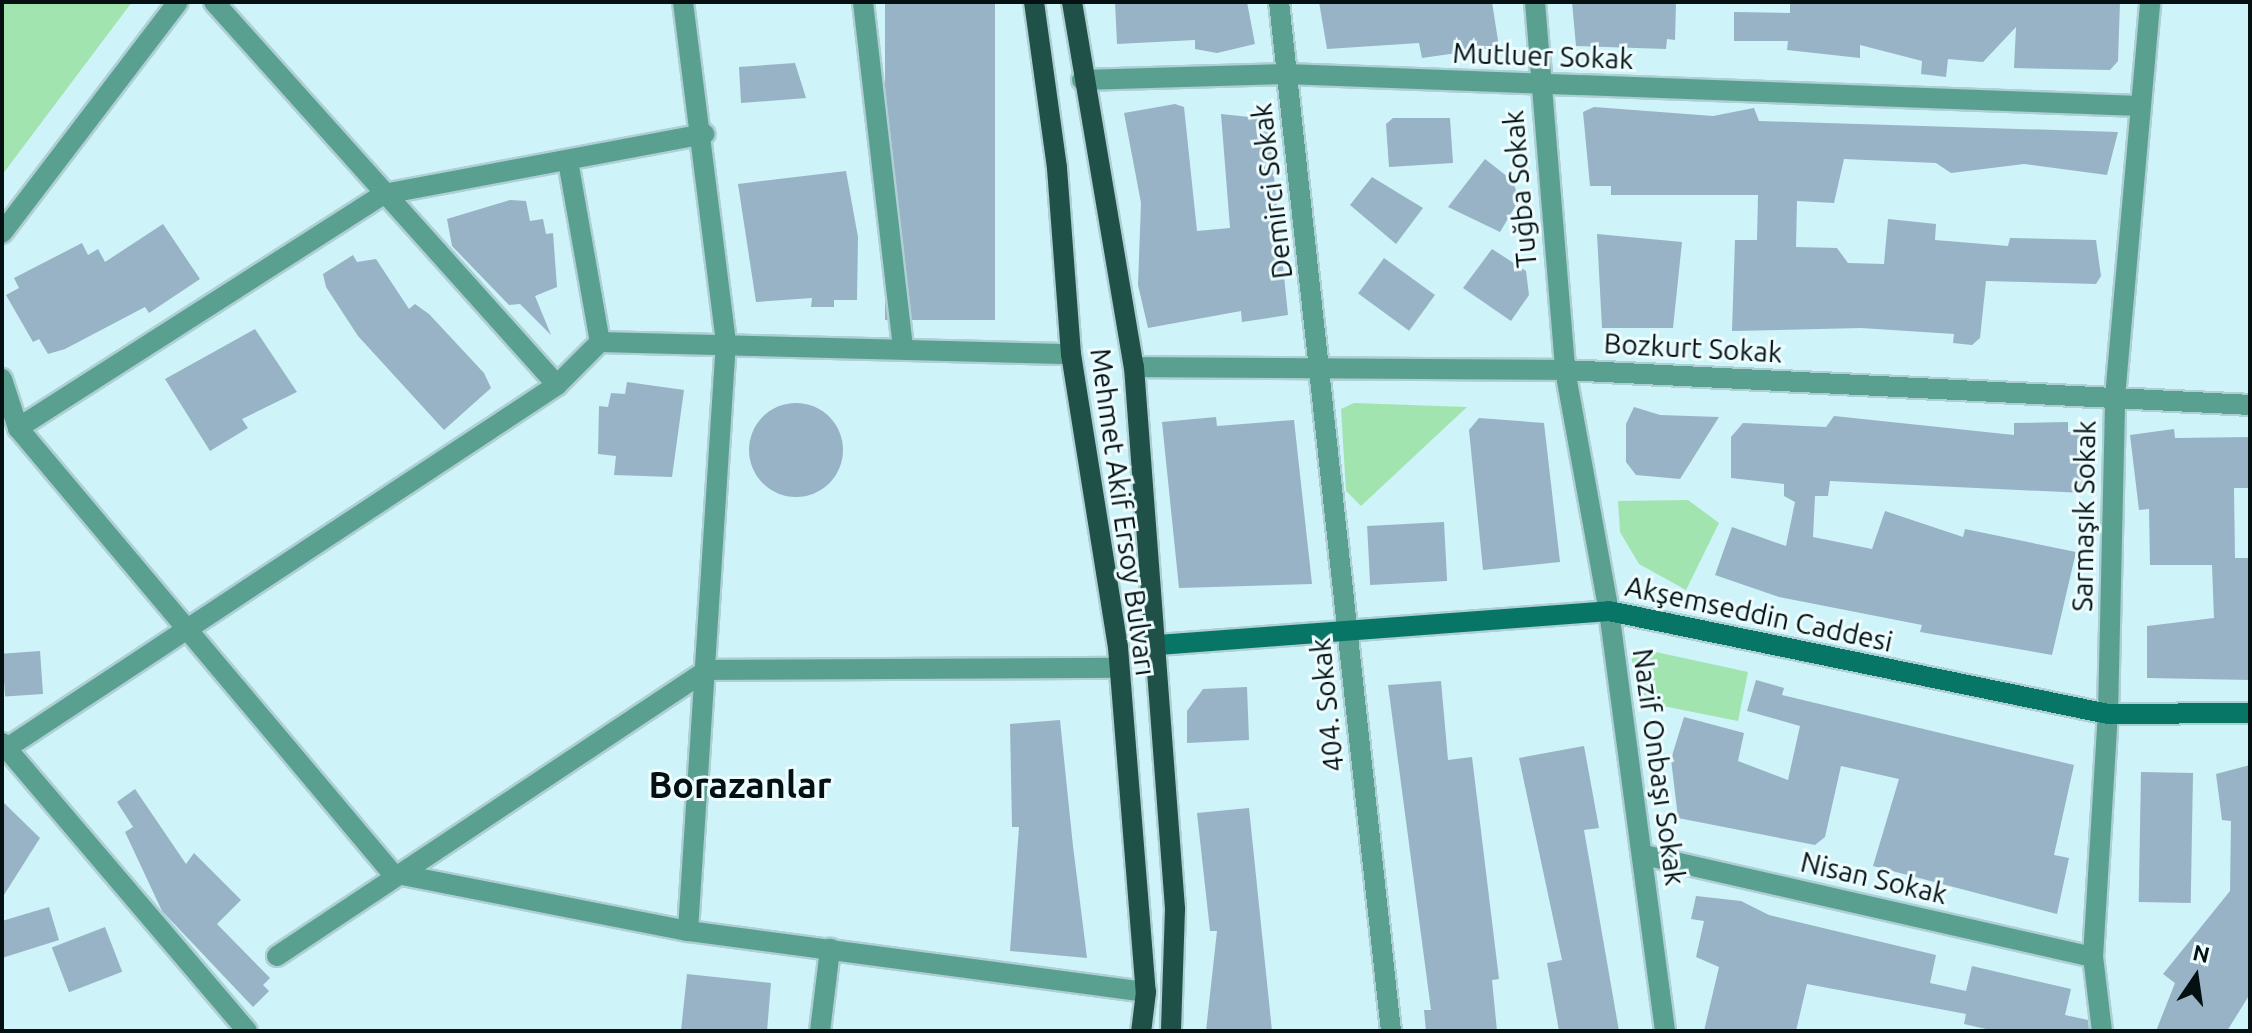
<!DOCTYPE html>
<meta charset="utf-8">
<style>
body{margin:0}
#map{position:relative;width:2252px;height:1033px;overflow:hidden;background:#cef3f9;font-family:Ubuntu,sans-serif}
div>[style]{position:absolute}
.green>*{inset:0;background:#a1e4b0}
.building>*{inset:0;background:#98b3c5;transform-origin:0 0}
.round{border-radius:50%}
.roads{filter:drop-shadow(2px 0 #aecfd4) drop-shadow(-2px 0 #aecfd4) drop-shadow(0 2px #aecfd4) drop-shadow(0 -2px #aecfd4)}
.minor>*{height:20px;margin:-10px;padding:0 10px;transform-origin:10px;border-radius:10px;background:#59a091}
.secondary>*{height:20px;margin:-10px;padding:0 10px;transform-origin:10px;border-radius:10px;background:#087667}
.primary>*{height:20px;margin:-10px;padding:0 10px;transform-origin:10px;border-radius:10px;background:#1f5148}
span{translate:-50% -50%;white-space:nowrap;text-align:center;line-height:1.15;-webkit-text-stroke:6px #edfcfe;paint-order:stroke}
.street-label{font-size:28px;color:#041012}
.district-label{font-size:36px;color:#041012;font-weight:700}
.frame{position:absolute;inset:0;border:4px solid #041012;pointer-events:none}
.north{position:absolute;left:2156px;top:937px;width:80px;height:80px;-webkit-text-stroke:6px #edfcfe;paint-order:stroke;rotate:13deg;font-size:22px;font-weight:700;line-height:32px;text-align:center;color:#041012}
.north::after{content:'';display:block;margin:auto;width:28px;height:36px;background:#041012;clip-path:polygon(50% 0,100% 100%,50% 72%,0 100%)}
</style>
<div id="map">
<div class="green">
<div style="clip-path:polygon(2px 2px,132px 2px,2px 175px)"></div>
<div style="clip-path:polygon(1354px 403px,1467px 407px,1361px 506px,1346px 491px,1341px 409px)"></div>
<div style="clip-path:polygon(1688px 500px,1719px 523px,1686px 590px,1639px 564px,1620px 532px,1618px 501px)"></div>
<div style="clip-path:polygon(1642px 649px,1748px 672px,1738px 721px,1643px 702px,1631px 657px)"></div>
</div>
<div class="building">
<div style="left:885px;top:2px;width:110px;height:318px"></div>
<div style="clip-path:polygon(1115px 2px,1247px 2px,1255px 44px,1217px 53px,1195px 49px,1195px 40px,1117px 44px)"></div>
<div style="clip-path:polygon(1319px 2px,1492px 2px,1499px 47px,1422px 58px,1419px 43px,1327px 49px)"></div>
<div style="clip-path:polygon(1572px 2px,1676px 2px,1675px 40px,1667px 39px,1666px 49px,1576px 46px)"></div>
<div style="clip-path:polygon(1790px 2px,2120px 2px,2118px 61px,2110px 70px,2014px 68px,2016px 27px,1983px 62px,1948px 59px,1946px 77px,1921px 74px,1922px 61px,1860px 45px,1860px 58px,1787px 50px,1788px 41px,1734px 41px,1734px 12px,1790px 13px)"></div>
<div style="clip-path:polygon(795px 63px,806px 98px,741px 103px,739px 67px)"></div>
<div style="clip-path:polygon(1175px 104px,1184px 107px,1197px 231px,1230px 228px,1221px 114px,1268px 119px,1288px 315px,1242px 322px,1241px 311px,1148px 328px,1138px 285px,1141px 203px,1124px 113px)"></div>
<div style="clip-path:polygon(1594px 107px,1713px 116px,1754px 108px,1759px 121px,2118px 132px,2107px 175px,2024px 164px,1951px 173px,1936px 163px,1844px 159px,1834px 203px,1797px 201px,1796px 247px,1837px 248px,1848px 263px,1884px 264px,1888px 219px,1936px 224px,1935px 240px,2008px 246px,2010px 238px,2096px 240px,2101px 276px,2096px 284px,1986px 281px,1980px 338px,1972px 345px,1953px 343px,1954px 334px,1861px 328px,1732px 331px,1735px 240px,1757px 240px,1758px 195px,1611px 195px,1611px 186px,1590px 186px,1583px 112px)"></div>
<div style="clip-path:polygon(1393px 118px,1450px 118px,1453px 163px,1389px 167px,1386px 124px)"></div>
<div style="clip-path:polygon(1485px 159px,1513px 181px,1519px 200px,1500px 232px,1448px 207px)"></div>
<div style="clip-path:polygon(846px 171px,858px 237px,857px 300px,834px 300px,834px 307px,811px 307px,812px 298px,756px 302px,738px 184px)"></div>
<div style="clip-path:polygon(1372px 177px,1423px 208px,1396px 244px,1350px 205px)"></div>
<div style="clip-path:polygon(510px 200px,526px 201px,530px 221px,543px 219px,546px 234px,553px 233px,557px 287px,535px 296px,551px 335px,520px 304px,509px 305px,452px 246px,447px 219px)"></div>
<div style="clip-path:polygon(163px 224px,200px 279px,149px 313px,145px 307px,65px 349px,48px 354px,39px 339px,33px 342px,6px 295px,19px 288px,14px 278px,82px 243px,88px 255px,98px 249px,105px 262px)"></div>
<div style="clip-path:polygon(1597px 234px,1682px 242px,1673px 328px,1602px 328px)"></div>
<div style="clip-path:polygon(1492px 249px,1526px 271px,1529px 295px,1511px 321px,1463px 288px)"></div>
<div style="clip-path:polygon(353px 255px,357px 262px,376px 259px,409px 309px,415px 304px,429px 314px,484px 373px,491px 388px,444px 430px,358px 336px,326px 287px,323px 274px)"></div>
<div style="left:1384px;top:258px;width:63px;height:44px;rotate:36deg"></div>
<div style="clip-path:polygon(255px 329px,297px 392px,242px 419px,248px 428px,210px 451px,165px 379px)"></div>
<div style="clip-path:polygon(627px 382px,684px 390px,672px 477px,614px 475px,616px 456px,598px 454px,599px 406px,608px 407px,611px 393px,625px 394px)"></div>
<div class="round" style="left:749px;top:403px;width:94px;height:94px"></div>
<div style="clip-path:polygon(1634px 407px,1660px 415px,1719px 417px,1680px 479px,1636px 475px,1626px 462px,1626px 424px)"></div>
<div style="clip-path:polygon(1834px 416px,2014px 435px,2014px 423px,2068px 422px,2068px 432px,2082px 432px,2084px 493px,1830px 481px,1828px 496px,1815px 496px,1813px 537px,1872px 549px,1885px 511px,1963px 537px,1965px 529px,2076px 552px,2052px 655px,1920px 632px,1922px 625px,1779px 597px,1715px 575px,1732px 527px,1786px 546px,1795px 502px,1784px 496px,1784px 484px,1731px 478px,1731px 437px,1743px 423px,1826px 427px)"></div>
<div style="clip-path:polygon(1216px 417px,1217px 426px,1294px 420px,1312px 584px,1179px 588px,1162px 422px)"></div>
<div style="clip-path:polygon(1479px 418px,1544px 423px,1560px 562px,1483px 570px,1469px 430px)"></div>
<div style="clip-path:polygon(2174px 429px,2175px 438px,2250px 437px,2250px 488px,2234px 488px,2235px 558px,2250px 558px,2250px 680px,2147px 678px,2147px 626px,2214px 618px,2212px 565px,2150px 565px,2149px 509px,2139px 510px,2130px 435px)"></div>
<div style="left:1444px;top:522px;width:59px;height:77px;rotate:87deg"></div>
<div style="left:40px;top:651px;width:43px;height:38px;rotate:86deg"></div>
<div style="clip-path:polygon(1756px 680px,1784px 688px,1782px 695px,2074px 765px,2054px 855px,2069px 858px,2057px 914px,1873px 866px,1899px 779px,1841px 766px,1825px 837px,1815px 845px,1678px 818px,1671px 759px,1684px 717px,1744px 733px,1738px 761px,1788px 780px,1800px 726px,1747px 711px)"></div>
<div style="clip-path:polygon(1441px 681px,1448px 760px,1472px 757px,1499px 979px,1492px 980px,1497px 1031px,1426px 1031px,1424px 1010px,1431px 1010px,1388px 685px)"></div>
<div style="clip-path:polygon(1247px 687px,1249px 740px,1187px 743px,1187px 711px,1203px 689px)"></div>
<div style="clip-path:polygon(1060px 720px,1073px 846px,1087px 958px,1010px 951px,1019px 827px,1012px 827px,1010px 724px)"></div>
<div style="clip-path:polygon(1584px 746px,1599px 828px,1584px 830px,1619px 1031px,1559px 1031px,1547px 963px,1562px 960px,1519px 758px)"></div>
<div style="clip-path:polygon(2250px 765px,2250px 994px,2227px 1031px,2156px 1031px,2175px 983px,2163px 974px,2230px 891px,2231px 821px,2222px 820px,2216px 774px)"></div>
<div style="left:2141px;top:772px;width:52px;height:130px;rotate:1deg"></div>
<div style="clip-path:polygon(135px 789px,186px 864px,194px 853px,241px 900px,217px 924px,270px 978px,263px 985px,269px 991px,253px 1007px,162px 911px,125px 832px,133px 827px,117px 802px)"></div>
<div style="clip-path:polygon(2px 801px,40px 838px,2px 898px)"></div>
<div style="clip-path:polygon(1249px 808px,1272px 1031px,1206px 1031px,1217px 931px,1210px 931px,1197px 813px)"></div>
<div style="clip-path:polygon(1696px 896px,1741px 901px,1769px 915px,1936px 955px,1930px 983px,1966px 991px,1972px 966px,2071px 989px,2065px 1015px,2088px 1020px,2089px 1031px,1995px 1031px,1964px 1024px,1966px 1014px,1807px 984px,1796px 1031px,1704px 1031px,1719px 967px,1696px 957px,1704px 921px,1691px 919px)"></div>
<div style="clip-path:polygon(49px 907px,59px 940px,2px 958px,2px 921px)"></div>
<div style="left:105px;top:927px;width:48px;height:57px;rotate:69deg"></div>
<div style="clip-path:polygon(687px 974px,771px 983px,767px 1031px,681px 1031px)"></div>
</div>
<div class="roads">
<div class="minor">
<div style="left:214px;top:2px;width:514px;rotate:48.15deg"></div>
<div style="left:683px;top:2px;width:342px;rotate:82.8deg"></div>
<div style="left:726px;top:341px;width:591px;rotate:93.69deg"></div>
<div style="left:688px;top:931px;width:462px;rotate:7.6deg"></div>
<div style="left:863px;top:2px;width:349px;rotate:83.4deg"></div>
<div style="left:1279px;top:2px;width:1035px;rotate:83.79deg"></div>
<div style="left:1535px;top:2px;width:369px;rotate:85.3deg"></div>
<div style="left:1565px;top:370px;width:245px;rotate:79.7deg"></div>
<div style="left:1609px;top:611px;width:424px;rotate:82.4deg"></div>
<div style="left:1082px;top:80px;width:204px;rotate:-1.7deg"></div>
<div style="left:1286px;top:74px;width:855px;rotate:2.15deg"></div>
<div style="left:568px;top:161px;width:184px;rotate:80deg"></div>
<div style="left:2px;top:233px;width:290px;rotate:-52.7deg"></div>
<div style="left:1134px;top:367px;width:431px;rotate:0.4deg"></div>
<div style="left:1565px;top:370px;width:686px;rotate:2.92deg"></div>
<div style="left:2px;top:379px;width:52px;rotate:71.9deg"></div>
<div style="left:18px;top:428px;width:434px;rotate:-32.6deg"></div>
<div style="left:384px;top:194px;width:326px;rotate:-10.6deg"></div>
<div style="left:18px;top:428px;width:581px;rotate:49.95deg"></div>
<div style="left:392px;top:873px;width:302px;rotate:11.1deg"></div>
<div style="left:2px;top:743px;width:378px;rotate:49.6deg"></div>
<div style="left:7px;top:748px;width:659px;rotate:-33.42deg"></div>
<div style="left:557px;top:385px;width:61px;rotate:-45deg"></div>
<div style="left:600px;top:342px;width:471px;rotate:1.5deg"></div>
<div style="left:1644px;top:855px;width:460px;rotate:12.8deg"></div>
<div style="left:277px;top:956px;width:516px;rotate:-33.63deg"></div>
<div style="left:707px;top:670px;width:412px;rotate:-0.3deg"></div>
<div style="left:820px;top:1031px;width:83px;rotate:-83deg"></div>
<div style="left:2102px;top:1031px;width:75px;rotate:-96.9deg"></div>
<div style="left:2093px;top:957px;width:243px;rotate:-86.5deg"></div>
<div style="left:2108px;top:714px;width:317px;rotate:-88.7deg"></div>
<div style="left:2115px;top:397px;width:397px;rotate:-84.9deg"></div>
</div>
<div class="secondary">
<div style="left:1158px;top:645px;width:452px;rotate:-4.3deg"></div>
<div style="left:1609px;top:611px;width:510px;rotate:11.66deg"></div>
<div style="left:2108px;top:714px;width:142px;rotate:-0.4deg"></div>
</div>
<div class="primary">
<div style="left:1034px;top:2px;width:168px;rotate:82.1deg"></div>
<div style="left:1057px;top:168px;width:187px;rotate:85.7deg"></div>
<div style="left:1071px;top:354px;width:297px;rotate:80.9deg"></div>
<div style="left:1118px;top:647px;width:346px;rotate:85.4deg"></div>
<div style="left:1146px;top:992px;width:39px;rotate:97deg"></div>
<div style="left:1072px;top:2px;width:370px;rotate:80.4deg"></div>
<div style="left:1134px;top:367px;width:544px;rotate:85.67deg"></div>
<div style="left:1175px;top:909px;width:122px;rotate:91.9deg"></div>
</div>
</div>
<div class="street-label">
<span style="left:1543px;top:56px;rotate:2deg">Mutluer Sokak</span>
<span style="left:1520px;top:189px;rotate:-95deg">Tuğba Sokak</span>
<span style="left:1272px;top:191px;rotate:-97deg">Demirci Sokak</span>
<span style="left:1693px;top:348px;rotate:3deg">Bozkurt Sokak</span>
<span style="left:1123px;top:512px;rotate:82deg">Mehmet Akif Ersoy Bulvarı</span>
<span style="left:2084px;top:516px;rotate:-89deg">Sarmaşık Sokak</span>
<span style="left:1759px;top:614px;rotate:12deg">Akşemseddin Caddesi</span>
<span style="left:1327px;top:705px;rotate:-96deg">404. Sokak</span>
<span style="left:1659px;top:767px;rotate:82deg">Nazif Onbaşı Sokak</span>
<span style="left:1874px;top:878px;rotate:13deg">Nisan Sokak</span>
</div>
<div class="district-label">
<span style="left:740px;top:785px">Borazanlar</span>
</div>
<div class="frame"></div>
<div class="north">N</div>
</div>
